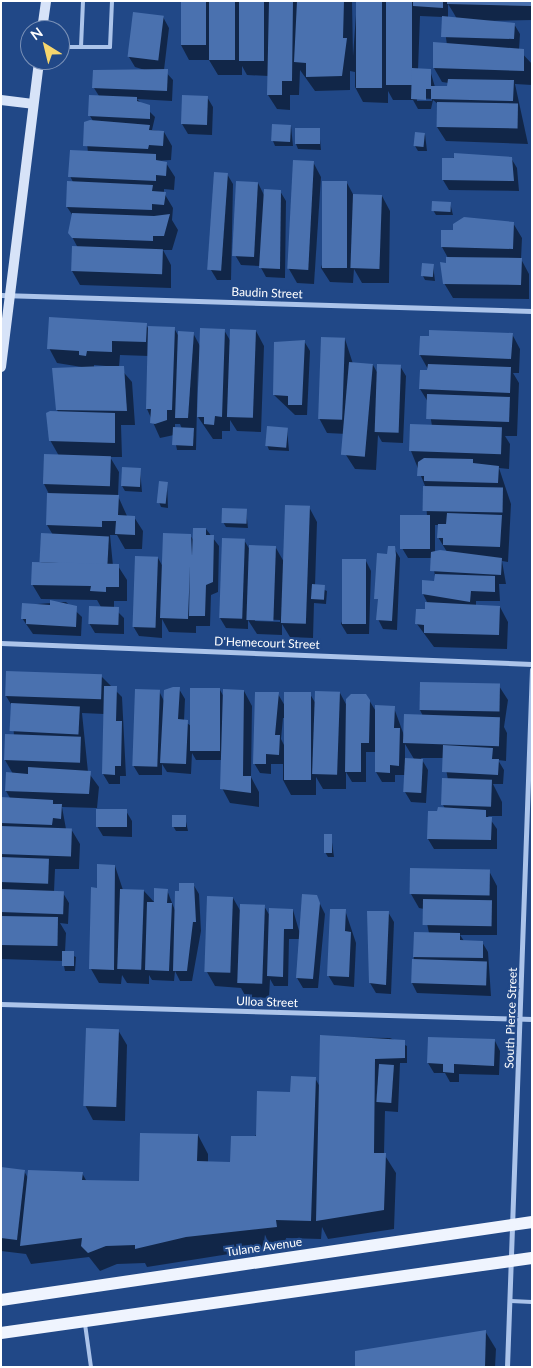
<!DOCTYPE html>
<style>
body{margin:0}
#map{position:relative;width:533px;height:1368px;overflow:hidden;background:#214887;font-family:Lato,sans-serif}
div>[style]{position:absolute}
.shadow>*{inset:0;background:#0007}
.building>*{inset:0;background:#4a71af;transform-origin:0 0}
.service>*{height:4px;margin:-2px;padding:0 2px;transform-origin:2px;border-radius:2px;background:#acc4ea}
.minor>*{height:5px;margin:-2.5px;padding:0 2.5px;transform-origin:2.5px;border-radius:2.5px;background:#acc4ea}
.secondary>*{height:10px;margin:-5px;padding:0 5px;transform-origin:5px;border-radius:5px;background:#d7e3f8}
.primary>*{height:12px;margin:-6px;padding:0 6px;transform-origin:6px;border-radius:6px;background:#eff4fe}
span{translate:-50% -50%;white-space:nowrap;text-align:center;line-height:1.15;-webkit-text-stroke:4.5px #214887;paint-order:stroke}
.street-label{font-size:12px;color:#fff}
.frame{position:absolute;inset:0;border:2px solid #fff;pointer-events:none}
.north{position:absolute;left:20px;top:20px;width:50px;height:50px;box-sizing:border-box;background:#214887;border:1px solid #7a91b7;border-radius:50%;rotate:324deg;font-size:14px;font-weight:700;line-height:20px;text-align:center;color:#fff}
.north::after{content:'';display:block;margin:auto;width:18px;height:22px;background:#f6d66d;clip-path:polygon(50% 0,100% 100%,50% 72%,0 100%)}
</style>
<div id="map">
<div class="shadow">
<div style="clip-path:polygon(evenodd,182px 1px,352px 1px,353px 56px,357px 1px,532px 1px,532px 20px,477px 21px,514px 24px,520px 34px,519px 50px,532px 64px,532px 85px,515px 84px,528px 144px,446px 141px,437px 127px,438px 104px,433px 100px,431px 109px,418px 109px,413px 100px,393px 100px,388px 91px,388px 103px,363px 102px,355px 87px,355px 72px,350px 71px,350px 90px,315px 91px,300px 70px,299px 95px,290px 95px,290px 110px,277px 109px,268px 95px,269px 76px,247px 75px,242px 66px,242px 75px,218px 75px,209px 60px,189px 60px,181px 45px,182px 1px,448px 4px,453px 12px,457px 19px,448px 18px,448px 4px,182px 1px,420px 16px,443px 17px,447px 45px,434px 68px,442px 82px,449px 83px,448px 91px,435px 87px,430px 70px,418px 70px,420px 16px,182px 1px,417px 98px,432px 99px,432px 101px,417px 101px,417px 98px)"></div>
<div style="clip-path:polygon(163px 17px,169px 28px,164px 70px,173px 80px,172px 101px,137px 99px,155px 117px,152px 130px,164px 132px,172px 146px,171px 160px,156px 161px,166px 163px,175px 177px,174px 190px,164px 189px,164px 193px,173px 208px,172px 220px,178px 230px,172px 250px,163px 250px,171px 265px,171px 288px,80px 285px,72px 271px,78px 248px,70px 233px,73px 216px,67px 207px,73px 182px,70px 176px,88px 153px,85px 123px,93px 121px,90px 116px,99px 96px,94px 88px,148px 71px,135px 67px,129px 57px)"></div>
<div style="clip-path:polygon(207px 97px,213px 107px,212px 135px,188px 134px,182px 124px)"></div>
<div style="clip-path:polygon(291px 126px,293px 146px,275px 146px,273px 141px)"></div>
<div style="clip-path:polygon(319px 129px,321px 150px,298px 149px,296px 144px)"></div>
<div style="clip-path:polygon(425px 134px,427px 151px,418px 151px,415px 146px)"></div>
<div style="clip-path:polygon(455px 155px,511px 158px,517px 168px,519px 191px,449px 190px,443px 180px)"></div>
<div style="clip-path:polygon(313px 162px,321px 177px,314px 284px,297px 283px,289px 269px)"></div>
<div style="clip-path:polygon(227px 174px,233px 184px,231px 280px,217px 280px,211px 270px)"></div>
<div style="clip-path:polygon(258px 183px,264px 195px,280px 191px,286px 201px,285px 278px,266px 277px,260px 266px,241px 265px,235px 255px)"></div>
<div style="clip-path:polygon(347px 183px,354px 196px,382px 196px,390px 211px,389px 283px,362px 283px,354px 269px,353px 283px,330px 282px,321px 268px)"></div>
<div style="clip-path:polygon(450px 203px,453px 215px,436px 215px,433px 210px)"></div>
<div style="clip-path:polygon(464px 219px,513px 223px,522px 238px,521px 259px,529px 274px,529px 299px,453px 298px,444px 283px,448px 258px,442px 247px)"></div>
<div style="clip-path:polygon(433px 265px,435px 281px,425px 280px,423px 276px)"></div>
<div style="clip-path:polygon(evenodd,146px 325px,150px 331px,174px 328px,179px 337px,193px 333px,200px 346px,224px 330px,231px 342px,256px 331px,264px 346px,261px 432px,237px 431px,230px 420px,230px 431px,222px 431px,222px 439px,213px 439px,198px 417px,198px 362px,196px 450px,177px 450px,174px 435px,160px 438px,147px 409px,149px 356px,120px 355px,119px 367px,132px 382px,135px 425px,121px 425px,122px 457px,110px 457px,119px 472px,118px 496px,127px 516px,134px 517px,143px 531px,142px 549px,125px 549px,117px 535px,110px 535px,113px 566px,118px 566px,127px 580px,127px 601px,114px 601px,114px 608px,124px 618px,124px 634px,95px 633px,89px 623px,101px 607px,97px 600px,41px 599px,32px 584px,53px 535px,47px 525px,49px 494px,44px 484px,45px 456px,59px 456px,50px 440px,60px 415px,57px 410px,88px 368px,57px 363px,49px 348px,146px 325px,94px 365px,106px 366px,106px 368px,94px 368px,94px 365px,146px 325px,175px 424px,180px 424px,182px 429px,175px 428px,175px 424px)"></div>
<div style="clip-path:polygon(evenodd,512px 334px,520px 349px,519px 373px,513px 373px,519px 383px,517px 436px,505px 436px,510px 444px,509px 469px,499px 468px,511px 504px,508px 562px,502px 561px,506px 584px,499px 584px,500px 601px,476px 601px,476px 606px,500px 607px,508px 622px,507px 649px,434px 647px,417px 624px,417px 610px,426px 611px,428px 604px,423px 594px,436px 582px,432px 558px,408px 558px,402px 548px,427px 516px,425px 486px,411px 451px,432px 426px,428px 402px,420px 389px,429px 371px,420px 355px,421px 337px,512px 334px,435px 525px,439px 525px,438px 537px,447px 552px,435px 554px,435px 525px)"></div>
<div style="clip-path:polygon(345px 339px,353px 364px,373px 365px,378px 374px,400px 366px,406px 376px,403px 443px,382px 442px,378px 435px,376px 470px,355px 469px,346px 455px,347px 434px,327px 433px,319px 418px)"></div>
<div style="clip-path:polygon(304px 341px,310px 351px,307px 415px,295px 415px,274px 395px)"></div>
<div style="clip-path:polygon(287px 429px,289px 451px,269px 450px,267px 445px)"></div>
<div style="clip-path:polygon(140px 469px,142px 492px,125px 491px,122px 486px)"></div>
<div style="clip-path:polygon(167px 483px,168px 508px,161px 507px,159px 502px)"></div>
<div style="clip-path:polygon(evenodd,309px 507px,317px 522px,315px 586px,327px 591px,326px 604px,314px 603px,313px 638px,290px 637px,282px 624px,282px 635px,257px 634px,248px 620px,248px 629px,226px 628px,220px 618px,223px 539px,244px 540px,250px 550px,276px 548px,284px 562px,309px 507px,255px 619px,280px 620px,280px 622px,255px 621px,255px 619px)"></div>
<div style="clip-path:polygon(246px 510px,248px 528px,226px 527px,223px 522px)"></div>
<div style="clip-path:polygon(206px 529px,219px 546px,218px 592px,211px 595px,210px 626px,196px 626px,196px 633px,169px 632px,162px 619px,162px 638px,139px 636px,133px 626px,158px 558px,163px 567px,190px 535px,194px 541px)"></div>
<div style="clip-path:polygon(394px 548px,400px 558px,397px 630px,383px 629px,378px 619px,378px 554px,388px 555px)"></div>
<div style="clip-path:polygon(366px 561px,371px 571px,369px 634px,347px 634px,341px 624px)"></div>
<div style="clip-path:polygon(66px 602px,82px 617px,81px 636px,33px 634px,22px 618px,23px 605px)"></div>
<div style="clip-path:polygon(101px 676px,122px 697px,126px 776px,120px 776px,120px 784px,109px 784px,103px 774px,104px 714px,82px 713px,88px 772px,99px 787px,97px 808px,62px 807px,66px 829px,71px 829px,80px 844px,79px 869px,55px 869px,54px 892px,63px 893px,69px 903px,68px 924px,60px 923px,66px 933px,65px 952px,76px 957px,75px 971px,65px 971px,63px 961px,1px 959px,1px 798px,10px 798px,6px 791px,13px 774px,5px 760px,14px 736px,12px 706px,6px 696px)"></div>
<div style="clip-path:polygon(evenodd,499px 686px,508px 700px,504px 727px,507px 733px,506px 761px,498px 760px,504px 770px,503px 784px,493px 784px,502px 802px,502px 816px,488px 816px,497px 829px,497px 849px,434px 849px,428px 839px,447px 812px,443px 805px,448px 780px,444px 758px,421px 758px,428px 770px,426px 803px,411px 802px,405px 792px,406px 775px,395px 775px,395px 782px,382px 782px,376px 772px,376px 752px,366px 752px,366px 782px,352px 782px,346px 772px,346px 789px,323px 789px,316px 777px,316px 795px,291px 795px,283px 780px,283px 764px,271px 764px,271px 774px,260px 773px,254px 763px,278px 694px,285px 706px,310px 694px,316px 704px,340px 693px,347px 706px,369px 700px,377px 713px,394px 708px,405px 738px,423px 716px,420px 710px,499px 686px,283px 718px,285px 718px,284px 745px,281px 739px,283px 718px,499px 686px,405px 744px,414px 759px,405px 759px,405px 744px)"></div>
<div style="clip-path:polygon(179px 689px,185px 699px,184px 721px,191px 726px,220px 690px,224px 697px,244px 691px,252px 706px,251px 777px,259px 792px,259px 807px,230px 803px,222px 788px,222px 760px,196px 760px,192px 753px,191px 774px,167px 772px,162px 764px,162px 775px,139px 775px,133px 765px,159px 691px,164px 701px)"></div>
<div style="clip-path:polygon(126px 811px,132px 821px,132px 837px,103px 836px,97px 826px)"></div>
<div style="clip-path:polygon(185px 817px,188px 831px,176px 831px,173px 826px)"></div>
<div style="clip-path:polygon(331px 835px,334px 857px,328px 857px,325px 852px)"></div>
<div style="clip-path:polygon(115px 866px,123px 890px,144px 891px,155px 903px,167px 890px,176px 913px,193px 884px,199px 894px,201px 931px,192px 981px,180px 981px,175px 971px,174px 981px,152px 980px,149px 975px,149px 984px,127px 983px,122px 975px,121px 984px,99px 983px,91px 969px,98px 889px)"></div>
<div style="clip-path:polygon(489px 871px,497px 886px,497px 935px,460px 935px,464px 941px,482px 942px,488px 952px,491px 996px,417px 993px,412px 983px,414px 956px,429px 933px,424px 909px,419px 908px,411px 894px)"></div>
<div style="clip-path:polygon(316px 896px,325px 914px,318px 988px,303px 988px,297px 978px,300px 939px,289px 939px,288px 986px,274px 986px,270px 979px,269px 998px,246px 997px,241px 988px,215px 986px,207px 972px,233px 898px,241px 912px,264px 906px,270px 916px,293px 910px,300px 934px)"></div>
<div style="clip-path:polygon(345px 910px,356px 943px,354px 987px,334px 985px,328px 975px)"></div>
<div style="clip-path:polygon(388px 912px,394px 922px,391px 994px,376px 993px,370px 983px)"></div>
<div style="clip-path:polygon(118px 1030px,127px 1045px,125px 1121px,93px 1120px,85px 1105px)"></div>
<div style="clip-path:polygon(321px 1037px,390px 1038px,407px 1046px,407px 1063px,400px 1063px,398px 1112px,385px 1111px,384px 1154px,396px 1173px,394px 1229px,328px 1239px,322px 1227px,321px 1239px,286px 1238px,287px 1245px,147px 1267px,145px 1263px,117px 1264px,100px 1271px,89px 1257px,31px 1264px,26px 1254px,1px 1251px,1px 1174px,24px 1171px,28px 1178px,82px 1173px,87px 1182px,140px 1183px,198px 1135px,208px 1154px,208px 1163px,231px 1164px,292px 1093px,315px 1078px,320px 1087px)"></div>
<div style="clip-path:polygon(495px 1041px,500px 1051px,499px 1075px,459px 1074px,459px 1082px,450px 1082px,445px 1073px,434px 1073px,428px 1063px)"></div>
<div style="clip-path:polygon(485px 1331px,496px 1349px,495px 1367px,356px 1367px)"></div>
</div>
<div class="building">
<div style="left:181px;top:1px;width:25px;height:44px"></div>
<div style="left:209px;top:1px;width:26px;height:59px"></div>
<div style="left:239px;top:1px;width:25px;height:60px"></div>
<div style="clip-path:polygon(269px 1px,293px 1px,292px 81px,282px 81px,282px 95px,267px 95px)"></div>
<div style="clip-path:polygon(297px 1px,344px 1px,343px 38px,347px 38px,342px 76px,306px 77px,306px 63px,294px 62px)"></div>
<div style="left:356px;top:1px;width:26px;height:87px"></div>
<div style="left:386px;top:1px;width:26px;height:84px"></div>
<div style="clip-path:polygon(413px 1px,443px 1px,443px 8px,413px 6px)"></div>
<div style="clip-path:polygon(447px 1px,532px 1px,531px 6px,447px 4px)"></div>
<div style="left:133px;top:12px;width:31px;height:45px;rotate:7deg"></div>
<div style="clip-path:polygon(442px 16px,515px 23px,514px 39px,441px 37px)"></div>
<div style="clip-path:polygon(433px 42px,524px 49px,524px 71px,433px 68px)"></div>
<div style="clip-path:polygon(412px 68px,431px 69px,431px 86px,447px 86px,448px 79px,514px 80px,513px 101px,431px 99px,431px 89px,426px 89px,426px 100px,411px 99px)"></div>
<div style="clip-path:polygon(168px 69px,167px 91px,92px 88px,93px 70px)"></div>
<div style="clip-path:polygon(89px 95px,137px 97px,137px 101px,150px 105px,150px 119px,88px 116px)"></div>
<div style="left:182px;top:95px;width:26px;height:29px;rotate:2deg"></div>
<div style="left:437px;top:102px;width:81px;height:25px;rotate:1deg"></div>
<div style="clip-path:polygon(90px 120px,150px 125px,149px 130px,164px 131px,163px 146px,149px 145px,148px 149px,83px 146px,84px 122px)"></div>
<div style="left:272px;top:124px;width:19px;height:17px;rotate:3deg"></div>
<div style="left:295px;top:128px;width:25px;height:16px"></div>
<div style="left:415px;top:132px;width:10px;height:14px;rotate:6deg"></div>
<div style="clip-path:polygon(70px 150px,156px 154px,156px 160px,167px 162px,166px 176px,156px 175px,156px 181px,68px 177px)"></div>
<div style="clip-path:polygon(454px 153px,512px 157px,514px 181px,442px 180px,442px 158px,454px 158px)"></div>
<div style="left:293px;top:160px;width:21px;height:109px;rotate:3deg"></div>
<div style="left:214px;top:172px;width:14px;height:98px;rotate:4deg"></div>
<div style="clip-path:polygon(67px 181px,153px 185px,152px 191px,166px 192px,164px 205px,152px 204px,152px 210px,66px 207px)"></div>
<div style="left:236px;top:181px;width:22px;height:75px;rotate:3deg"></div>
<div style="left:322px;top:181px;width:25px;height:87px"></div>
<div style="clip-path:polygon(264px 189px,281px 190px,280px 269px,259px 268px)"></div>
<div style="left:353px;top:194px;width:29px;height:74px;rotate:2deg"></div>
<div style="left:432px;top:201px;width:19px;height:10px;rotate:3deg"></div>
<div style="clip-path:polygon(72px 213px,154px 216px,170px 214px,164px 236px,153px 236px,153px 241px,72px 238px,68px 233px)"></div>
<div style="clip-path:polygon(464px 217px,514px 222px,513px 249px,441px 247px,441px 230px,453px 230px,453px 224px)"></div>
<div style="left:72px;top:246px;width:91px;height:25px;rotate:2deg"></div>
<div style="clip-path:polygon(446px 257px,522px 258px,521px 285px,443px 284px,440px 262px,446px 263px)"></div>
<div style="left:422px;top:263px;width:12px;height:13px;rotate:5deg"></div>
<div style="clip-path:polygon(49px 317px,147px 323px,146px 342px,112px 341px,112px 352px,87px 351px,86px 356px,79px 355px,79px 351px,47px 349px)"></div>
<div style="clip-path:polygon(148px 326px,175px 327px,172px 410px,167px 410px,167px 420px,155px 424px,150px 423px,151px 409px,146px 409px)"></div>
<div style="clip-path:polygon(200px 328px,225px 329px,222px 417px,215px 416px,214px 425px,204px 424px,204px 417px,197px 417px)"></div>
<div style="left:230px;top:329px;width:26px;height:88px;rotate:2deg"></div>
<div style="clip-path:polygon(429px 330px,513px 333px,511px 359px,419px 355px,420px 336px,429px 336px)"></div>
<div style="clip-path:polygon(178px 331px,194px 332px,188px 418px,175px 418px)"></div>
<div style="left:321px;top:337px;width:24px;height:82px;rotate:2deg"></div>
<div style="clip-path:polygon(305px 340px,302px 405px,288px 405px,288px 396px,273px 395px,274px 342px)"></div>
<div style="left:349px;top:362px;width:24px;height:93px;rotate:5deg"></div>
<div style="left:377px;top:364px;width:24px;height:68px;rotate:2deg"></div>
<div style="clip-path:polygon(428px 364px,511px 367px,510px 393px,419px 389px,420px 370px,427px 370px)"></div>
<div style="clip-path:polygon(105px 366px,124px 366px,127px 411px,56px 410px,52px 368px)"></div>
<div style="left:427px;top:394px;width:83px;height:25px;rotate:2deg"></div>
<div style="clip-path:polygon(50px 411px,115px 413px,115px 443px,49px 441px,46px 413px)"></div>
<div style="left:410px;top:424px;width:92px;height:27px;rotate:2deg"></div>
<div style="left:267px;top:426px;width:21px;height:20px;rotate:5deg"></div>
<div style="left:173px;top:427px;width:21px;height:18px;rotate:3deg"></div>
<div style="left:44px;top:454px;width:67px;height:30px;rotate:2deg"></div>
<div style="clip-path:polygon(424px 458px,473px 459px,473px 463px,499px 466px,498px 483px,424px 481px,424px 476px,417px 476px,418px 462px)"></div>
<div style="left:122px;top:467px;width:19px;height:19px;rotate:3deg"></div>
<div style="left:159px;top:481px;width:9px;height:22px;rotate:6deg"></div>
<div style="left:423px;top:486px;width:80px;height:25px;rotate:1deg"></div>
<div style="clip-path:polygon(47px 493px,119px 495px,118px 515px,135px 516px,135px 535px,115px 534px,116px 521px,102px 521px,102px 527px,46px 525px)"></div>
<div style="left:285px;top:505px;width:25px;height:118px;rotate:2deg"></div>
<div style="left:222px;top:508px;width:25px;height:15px;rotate:2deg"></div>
<div style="clip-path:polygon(447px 513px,502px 515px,500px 547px,443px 545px,443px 538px,437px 538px,438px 524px,446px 524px)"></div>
<div style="left:400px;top:515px;width:30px;height:34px"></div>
<div style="clip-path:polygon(193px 528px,206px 528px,206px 535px,214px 535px,213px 582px,206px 585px,205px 616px,189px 616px,190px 566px,188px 619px,160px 618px,163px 533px,191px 534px,192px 556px)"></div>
<div style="left:41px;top:533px;width:68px;height:29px;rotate:3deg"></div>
<div style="left:222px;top:538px;width:23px;height:80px;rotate:2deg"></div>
<div style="left:249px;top:545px;width:27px;height:75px;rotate:2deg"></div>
<div style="clip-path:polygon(388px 546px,395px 546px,396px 555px,392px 621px,376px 620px,378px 599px,374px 599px,377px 553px,387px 554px)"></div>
<div style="clip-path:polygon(440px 550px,502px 558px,501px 575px,430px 571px,431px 552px)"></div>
<div style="left:135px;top:556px;width:23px;height:71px;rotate:2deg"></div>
<div style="left:342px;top:559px;width:24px;height:65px"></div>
<div style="clip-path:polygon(32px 562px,119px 564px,119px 587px,106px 587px,106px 592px,90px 591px,91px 586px,31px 585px)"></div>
<div style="clip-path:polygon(435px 574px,495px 576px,495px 592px,471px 591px,470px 602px,422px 594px,422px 580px,434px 581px)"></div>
<div style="left:312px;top:584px;width:13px;height:15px;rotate:4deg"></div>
<div style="clip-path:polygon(50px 600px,77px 606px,76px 627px,26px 624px,26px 619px,21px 619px,22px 603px,50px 605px)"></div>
<div style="clip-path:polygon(425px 602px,500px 606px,499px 635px,424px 633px,424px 625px,415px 624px,416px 609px,425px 609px)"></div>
<div style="left:89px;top:606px;width:30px;height:18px;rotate:2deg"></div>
<div style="left:6px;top:671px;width:96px;height:25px;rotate:2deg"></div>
<div style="left:420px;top:682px;width:80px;height:28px;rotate:1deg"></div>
<div style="clip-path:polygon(104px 686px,117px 686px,116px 721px,122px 721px,121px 766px,115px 766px,115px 775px,102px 774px)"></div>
<div style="clip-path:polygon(173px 687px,180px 687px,178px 719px,188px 720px,186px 764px,160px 763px,164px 690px)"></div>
<div style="left:190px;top:688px;width:30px;height:63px"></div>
<div style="left:135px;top:689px;width:25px;height:77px;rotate:2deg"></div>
<div style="clip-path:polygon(223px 689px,244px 690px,243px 776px,251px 776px,251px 793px,220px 789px)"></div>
<div style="left:315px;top:691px;width:25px;height:83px;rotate:2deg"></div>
<div style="clip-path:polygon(255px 692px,279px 692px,275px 735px,280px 735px,279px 755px,266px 754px,266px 764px,253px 764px)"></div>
<div style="left:284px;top:692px;width:27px;height:88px"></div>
<div style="clip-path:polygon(351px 694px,366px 694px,370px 700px,369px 743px,361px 743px,361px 772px,345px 772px,346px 699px)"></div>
<div style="left:11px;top:703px;width:69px;height:28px;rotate:3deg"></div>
<div style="clip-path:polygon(375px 705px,395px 706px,394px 728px,400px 728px,399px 766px,390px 765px,390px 773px,375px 772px)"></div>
<div style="left:404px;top:714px;width:96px;height:29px;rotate:2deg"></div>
<div style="left:5px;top:734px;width:76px;height:26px;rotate:2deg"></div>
<div style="clip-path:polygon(443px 745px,493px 748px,492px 759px,499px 759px,498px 775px,442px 772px)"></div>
<div style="left:405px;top:758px;width:18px;height:34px;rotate:3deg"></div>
<div style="clip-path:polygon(28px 767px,91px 771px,89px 794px,5px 791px,6px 772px,28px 774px)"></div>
<div style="left:442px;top:778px;width:50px;height:27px;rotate:2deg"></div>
<div style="clip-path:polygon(1px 797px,53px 800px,53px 804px,62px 804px,61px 819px,53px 818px,52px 825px,1px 823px)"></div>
<div style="clip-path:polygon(438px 807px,486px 810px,486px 817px,492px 817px,491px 840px,427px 839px,428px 811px,437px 811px)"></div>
<div style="left:96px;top:809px;width:31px;height:18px"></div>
<div style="left:172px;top:815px;width:14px;height:12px"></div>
<div style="left:1px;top:826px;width:71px;height:28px;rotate:2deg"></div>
<div style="left:324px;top:834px;width:8px;height:19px"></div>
<div style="left:1px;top:857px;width:48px;height:25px;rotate:2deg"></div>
<div style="clip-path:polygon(97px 864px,115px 865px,114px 970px,89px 969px,91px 887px,97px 888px)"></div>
<div style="left:410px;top:868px;width:80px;height:26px;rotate:1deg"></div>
<div style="clip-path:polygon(179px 883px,194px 883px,196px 922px,193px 922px,187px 971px,173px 971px,175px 891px,179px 891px)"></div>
<div style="clip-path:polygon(154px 888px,168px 889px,167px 903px,172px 903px,169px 971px,145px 970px,147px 902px,154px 902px)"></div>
<div style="left:1px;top:889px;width:63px;height:23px;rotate:2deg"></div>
<div style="left:120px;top:889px;width:24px;height:80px;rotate:2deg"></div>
<div style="clip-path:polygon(302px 894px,317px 895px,320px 903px,313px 979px,296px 978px)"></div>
<div style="left:207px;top:896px;width:26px;height:76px;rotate:2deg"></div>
<div style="left:423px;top:899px;width:69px;height:26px;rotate:1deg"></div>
<div style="left:240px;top:904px;width:25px;height:79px;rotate:2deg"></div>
<div style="clip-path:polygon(269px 908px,293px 909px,293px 929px,284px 929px,283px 977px,267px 976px)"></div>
<div style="clip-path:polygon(330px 909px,346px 909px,345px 931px,351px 932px,349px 977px,327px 976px)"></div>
<div style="clip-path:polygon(367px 911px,389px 911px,386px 985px,369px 983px)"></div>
<div style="left:1px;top:916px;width:57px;height:29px;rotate:1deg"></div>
<div style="clip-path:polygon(414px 932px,460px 933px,460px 940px,483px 941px,483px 958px,413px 957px)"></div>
<div style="left:62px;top:951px;width:12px;height:15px"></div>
<div style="left:412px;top:959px;width:75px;height:24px;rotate:2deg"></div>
<div style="left:86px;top:1028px;width:33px;height:78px;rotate:2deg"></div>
<div style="clip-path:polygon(320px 1035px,405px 1040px,405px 1058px,375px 1059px,374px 1153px,386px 1153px,384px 1210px,316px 1221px)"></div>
<div style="clip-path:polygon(428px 1037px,495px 1039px,494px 1066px,454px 1064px,454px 1073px,443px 1072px,443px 1064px,427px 1063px)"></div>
<div style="left:379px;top:1064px;width:15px;height:38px;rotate:4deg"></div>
<div style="clip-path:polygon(291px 1076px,316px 1077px,311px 1221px,276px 1220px,277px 1227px,186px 1237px,135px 1249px,135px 1245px,106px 1246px,88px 1253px,81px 1246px,82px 1238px,20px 1246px,28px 1170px,83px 1172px,82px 1180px,139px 1181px,140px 1133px,198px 1134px,197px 1161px,230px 1162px,231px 1136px,256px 1136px,257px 1091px,290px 1092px)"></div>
<div style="clip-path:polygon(1px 1167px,25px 1170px,17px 1240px,1px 1238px)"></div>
<div style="clip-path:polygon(486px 1330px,485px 1367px,355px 1367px,355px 1351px)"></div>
</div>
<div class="service">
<div style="left:60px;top:47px;width:50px"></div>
<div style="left:110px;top:47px;width:46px;rotate:-87.5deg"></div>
<div style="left:81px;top:47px;width:46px;rotate:-87.5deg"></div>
<div style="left:511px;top:1301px;width:21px;rotate:3deg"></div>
<div style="left:85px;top:1324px;width:43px;rotate:82.1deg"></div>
</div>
<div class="minor">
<div style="left:1px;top:295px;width:531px;rotate:1.73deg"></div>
<div style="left:1px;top:643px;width:531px;rotate:2.26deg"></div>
<div style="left:1px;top:1004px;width:531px;rotate:1.62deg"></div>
<div style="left:507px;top:1367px;width:698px;rotate:-87.95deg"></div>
</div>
<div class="secondary">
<div style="left:42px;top:30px;width:29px;rotate:-82deg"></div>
<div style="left:1px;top:100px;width:32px;rotate:7deg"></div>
<div style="left:1px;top:367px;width:309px;rotate:-82.9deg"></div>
</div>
<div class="primary">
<div style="left:1px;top:1300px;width:537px;rotate:-8.36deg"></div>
<div style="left:1px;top:1333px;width:536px;rotate:-8.04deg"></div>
</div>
<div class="street-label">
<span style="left:267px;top:293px;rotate:2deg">Baudin Street</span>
<span style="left:267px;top:643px;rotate:2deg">D'Hemecourt Street</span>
<span style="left:267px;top:1002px;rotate:2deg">Ulloa Street</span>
<span style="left:511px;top:1018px;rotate:-88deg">South Pierce Street</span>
<span style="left:264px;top:1247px;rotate:-8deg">Tulane Avenue</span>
</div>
<div class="frame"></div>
<div class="north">N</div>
</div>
